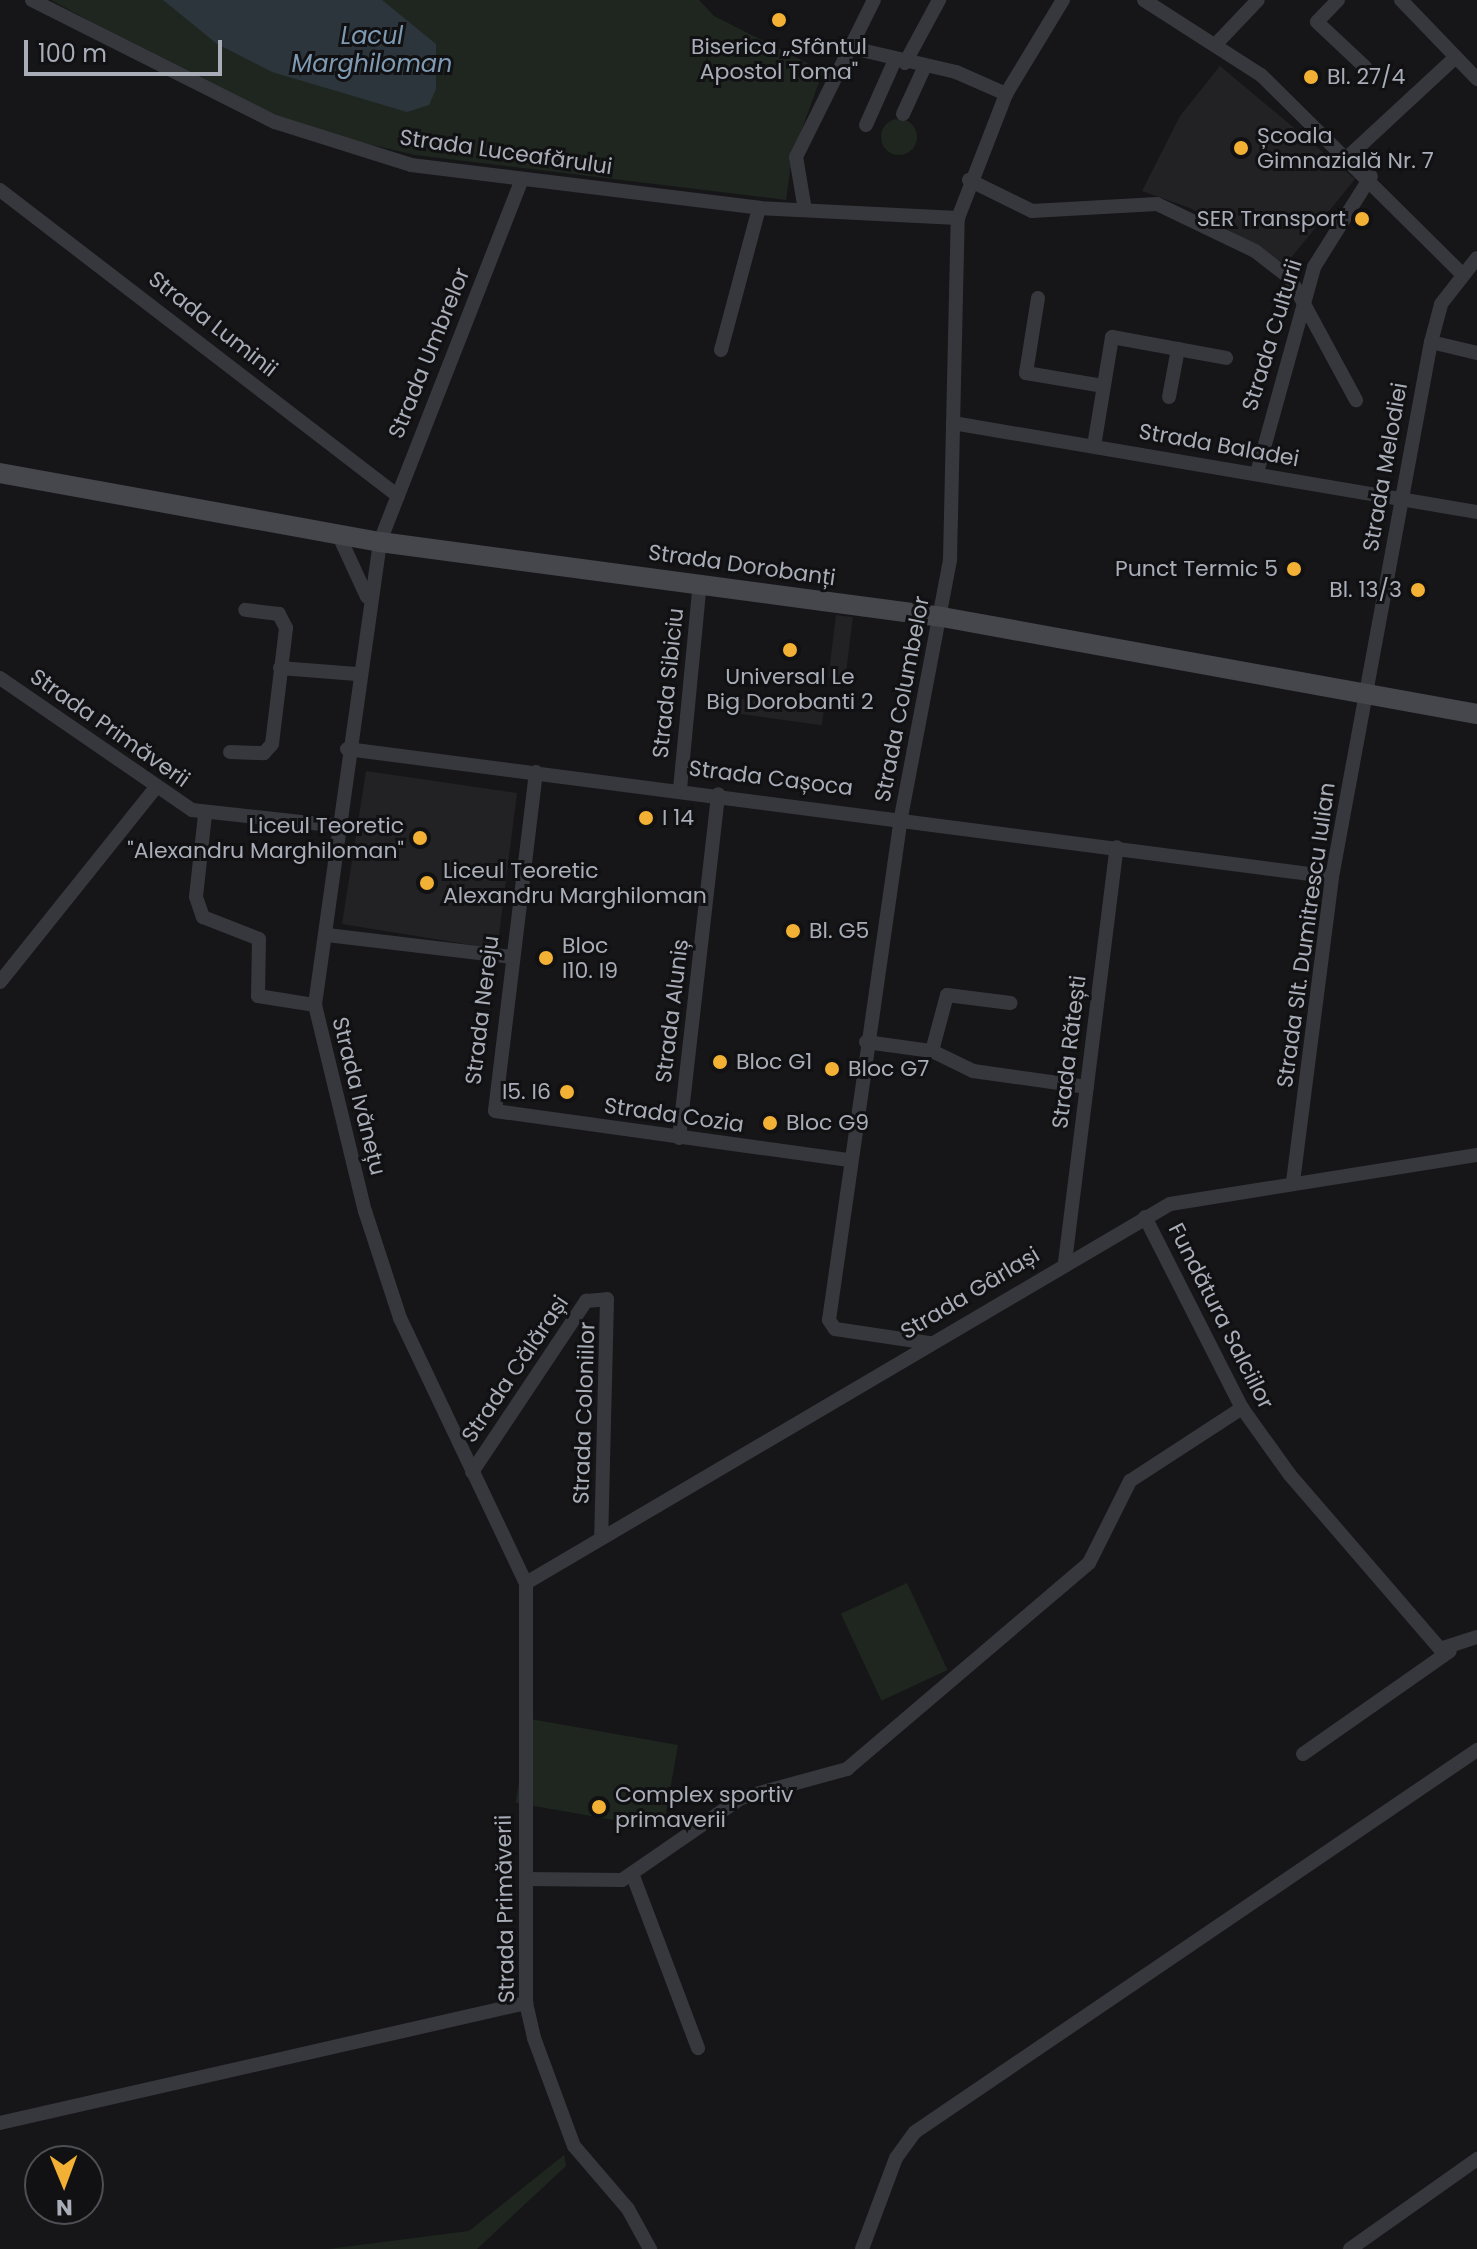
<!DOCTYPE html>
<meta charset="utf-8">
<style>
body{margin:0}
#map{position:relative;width:1477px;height:2249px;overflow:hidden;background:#161618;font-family:Poppins,sans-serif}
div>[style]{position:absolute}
.built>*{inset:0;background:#222225;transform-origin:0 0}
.green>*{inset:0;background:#1e261f;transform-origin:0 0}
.round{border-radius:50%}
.water>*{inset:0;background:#2c353c}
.street>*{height:14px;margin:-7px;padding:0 7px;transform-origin:7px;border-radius:7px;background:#37383d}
.secondary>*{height:20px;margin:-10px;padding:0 10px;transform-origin:10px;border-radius:10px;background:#45474d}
.dots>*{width:22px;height:22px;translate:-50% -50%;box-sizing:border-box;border:4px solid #111113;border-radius:50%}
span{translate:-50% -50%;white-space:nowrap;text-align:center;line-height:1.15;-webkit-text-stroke:6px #111113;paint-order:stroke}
.poi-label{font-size:22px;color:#a8adb8}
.left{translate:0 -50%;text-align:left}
.right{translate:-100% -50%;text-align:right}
.street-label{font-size:22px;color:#a8adb8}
.water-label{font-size:24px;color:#7f9bb3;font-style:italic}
.north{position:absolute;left:24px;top:2145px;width:80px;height:80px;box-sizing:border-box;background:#111113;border:2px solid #4d4f55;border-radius:50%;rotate:179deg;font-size:22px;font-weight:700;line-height:32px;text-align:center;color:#a8adb8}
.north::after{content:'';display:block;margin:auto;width:28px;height:36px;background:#f2b134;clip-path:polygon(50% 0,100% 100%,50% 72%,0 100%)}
.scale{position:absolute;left:24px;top:40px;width:198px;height:36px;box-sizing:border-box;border:4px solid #a8adb8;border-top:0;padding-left:10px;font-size:24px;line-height:28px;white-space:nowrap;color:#a8adb8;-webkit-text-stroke:6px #111113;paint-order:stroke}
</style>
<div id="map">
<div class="built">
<div style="clip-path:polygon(1220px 66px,1355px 179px,1286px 264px,1190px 208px,1142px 191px,1180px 116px)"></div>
<div style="left:836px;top:615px;width:17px;height:63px;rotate:7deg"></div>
<div style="left:707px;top:694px;width:118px;height:15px;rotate:8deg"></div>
<div style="clip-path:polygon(366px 771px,517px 793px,498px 943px,490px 948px,342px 924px)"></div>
</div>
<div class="green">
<div style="clip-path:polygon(51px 0,699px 0,714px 16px,823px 71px,792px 157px,786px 200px,415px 155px,275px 122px)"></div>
<div class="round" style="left:881px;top:119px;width:36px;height:36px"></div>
<div style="left:907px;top:1583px;width:96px;height:73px;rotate:65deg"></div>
<div style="left:678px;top:1745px;width:85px;height:150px;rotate:100deg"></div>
<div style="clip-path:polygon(564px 2155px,566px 2166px,477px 2249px,328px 2249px,469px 2231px)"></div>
</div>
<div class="water">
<div style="clip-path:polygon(163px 0,382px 0,436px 44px,436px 89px,429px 105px,407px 112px,272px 72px,217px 44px)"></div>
</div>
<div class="street">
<div style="left:32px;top:0;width:272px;rotate:26.7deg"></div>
<div style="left:275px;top:122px;width:143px;rotate:17.5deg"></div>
<div style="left:411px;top:165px;width:351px;rotate:7deg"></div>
<div style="left:759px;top:208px;width:199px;rotate:2.9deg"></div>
<div style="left:1144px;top:0;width:139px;rotate:32.7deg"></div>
<div style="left:1261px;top:75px;width:281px;rotate:44.7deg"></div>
<div style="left:1338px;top:0;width:30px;rotate:134deg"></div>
<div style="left:1317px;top:22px;width:66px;rotate:43.2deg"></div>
<div style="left:1401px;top:0;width:110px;rotate:46.1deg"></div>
<div style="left:1217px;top:43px;width:59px;rotate:-46.4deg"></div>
<div style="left:848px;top:47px;width:111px;rotate:13deg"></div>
<div style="left:956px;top:72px;width:55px;rotate:23.7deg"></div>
<div style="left:905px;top:63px;width:72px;rotate:-61.6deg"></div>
<div style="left:903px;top:114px;width:53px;rotate:-65.4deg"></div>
<div style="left:866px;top:125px;width:71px;rotate:-66deg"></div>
<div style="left:1350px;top:155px;width:144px;rotate:-42.8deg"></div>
<div style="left:522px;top:179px;width:390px;rotate:111.4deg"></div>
<div style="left:380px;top:542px;width:468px;rotate:98deg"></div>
<div style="left:315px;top:1005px;width:212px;rotate:76.4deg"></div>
<div style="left:365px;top:1211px;width:113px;rotate:71.9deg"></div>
<div style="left:400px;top:1318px;width:293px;rotate:64.6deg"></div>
<div style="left:526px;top:1583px;width:420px;rotate:90deg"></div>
<div style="left:526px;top:2003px;width:36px;rotate:77deg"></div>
<div style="left:534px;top:2038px;width:115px;rotate:69.7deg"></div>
<div style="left:574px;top:2146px;width:83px;rotate:49.4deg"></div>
<div style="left:628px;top:2209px;width:46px;rotate:61.2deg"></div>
<div style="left:969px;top:180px;width:70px;rotate:26.2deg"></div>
<div style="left:1032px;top:211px;width:125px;rotate:-3.2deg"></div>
<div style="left:1157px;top:204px;width:109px;rotate:25.6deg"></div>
<div style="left:1255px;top:251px;width:44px;rotate:37.6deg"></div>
<div style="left:1290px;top:278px;width:139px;rotate:61.6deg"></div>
<div style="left:0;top:190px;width:502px;rotate:37.55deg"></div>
<div style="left:805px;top:210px;width:54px;rotate:-99.6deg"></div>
<div style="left:796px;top:157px;width:175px;rotate:-63.6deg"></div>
<div style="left:1038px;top:298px;width:76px;rotate:99.1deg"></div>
<div style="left:1026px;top:373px;width:79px;rotate:9.5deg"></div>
<div style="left:1431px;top:342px;width:47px;rotate:13.4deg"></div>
<div style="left:721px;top:350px;width:147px;rotate:-75deg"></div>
<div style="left:1169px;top:397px;width:49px;rotate:-79.4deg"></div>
<div style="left:953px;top:423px;width:532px;rotate:9.64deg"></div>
<div style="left:1094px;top:446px;width:110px;rotate:-80.6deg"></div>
<div style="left:1112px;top:337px;width:116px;rotate:10.4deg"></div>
<div style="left:1257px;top:473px;width:214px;rotate:-74.5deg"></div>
<div style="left:1314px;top:267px;width:107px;rotate:-57.9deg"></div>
<div style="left:339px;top:536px;width:67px;rotate:65.3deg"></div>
<div style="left:280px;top:668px;width:77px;rotate:4.5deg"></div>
<div style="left:0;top:678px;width:233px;rotate:34.5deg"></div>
<div style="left:192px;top:810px;width:149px;rotate:6.2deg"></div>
<div style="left:347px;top:749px;width:993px;rotate:7.4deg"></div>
<div style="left:230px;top:752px;width:34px;rotate:2deg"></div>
<div style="left:264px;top:753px;width:12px;rotate:-48deg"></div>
<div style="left:272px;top:744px;width:117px;rotate:-83.1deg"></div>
<div style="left:286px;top:628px;width:16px;rotate:-117deg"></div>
<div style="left:279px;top:614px;width:34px;rotate:-173deg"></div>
<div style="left:536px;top:772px;width:341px;rotate:96.9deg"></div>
<div style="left:495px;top:1111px;width:356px;rotate:7.9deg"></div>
<div style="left:680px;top:789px;width:208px;rotate:-84.5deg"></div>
<div style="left:205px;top:815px;width:82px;rotate:96.3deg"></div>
<div style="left:196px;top:897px;width:21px;rotate:71deg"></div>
<div style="left:203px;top:917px;width:60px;rotate:21.4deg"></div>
<div style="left:259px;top:939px;width:57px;rotate:91deg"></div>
<div style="left:258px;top:996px;width:58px;rotate:9deg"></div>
<div style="left:327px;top:935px;width:185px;rotate:6.8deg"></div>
<div style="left:0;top:982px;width:250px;rotate:-51.3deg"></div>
<div style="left:866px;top:1042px;width:67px;rotate:7.8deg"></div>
<div style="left:932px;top:1051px;width:46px;rotate:26deg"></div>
<div style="left:973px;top:1071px;width:115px;rotate:8deg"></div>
<div style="left:932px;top:1051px;width:58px;rotate:-75deg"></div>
<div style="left:947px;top:995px;width:64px;rotate:7.2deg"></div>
<div style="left:679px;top:1138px;width:346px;rotate:-83.5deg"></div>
<div style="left:1293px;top:1182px;width:307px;rotate:-82.7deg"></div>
<div style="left:1332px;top:877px;width:544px;rotate:-79.52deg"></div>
<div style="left:1431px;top:342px;width:39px;rotate:-75deg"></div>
<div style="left:1441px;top:304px;width:58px;rotate:-52deg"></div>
<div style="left:1145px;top:1217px;width:214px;rotate:63.1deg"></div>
<div style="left:1242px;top:1408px;width:82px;rotate:54.4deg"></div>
<div style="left:1290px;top:1475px;width:230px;rotate:49.2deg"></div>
<div style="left:1440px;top:1649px;width:39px;rotate:-18deg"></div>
<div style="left:1065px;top:1262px;width:418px;rotate:-82.9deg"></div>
<div style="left:929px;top:1343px;width:95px;rotate:-171.5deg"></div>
<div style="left:835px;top:1329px;width:11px;rotate:-124deg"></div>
<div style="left:829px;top:1320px;width:508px;rotate:-81.85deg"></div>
<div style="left:901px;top:817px;width:263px;rotate:-79.2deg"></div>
<div style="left:950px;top:559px;width:341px;rotate:-88.7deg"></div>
<div style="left:958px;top:218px;width:133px;rotate:-68.8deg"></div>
<div style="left:1006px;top:94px;width:110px;rotate:-58.8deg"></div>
<div style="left:472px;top:1472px;width:206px;rotate:-56.3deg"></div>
<div style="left:586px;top:1301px;width:21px;rotate:-5deg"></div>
<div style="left:607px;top:1299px;width:239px;rotate:91.4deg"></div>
<div style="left:526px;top:1583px;width:747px;rotate:-30.48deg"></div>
<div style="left:1170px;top:1204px;width:311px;rotate:-9.1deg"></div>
<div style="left:1303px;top:1754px;width:179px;rotate:-35deg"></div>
<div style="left:633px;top:1876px;width:184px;rotate:69.3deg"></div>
<div style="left:526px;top:1879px;width:96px;rotate:0.6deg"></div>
<div style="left:622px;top:1880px;width:145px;rotate:-34.6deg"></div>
<div style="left:741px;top:1798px;width:110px;rotate:-15.3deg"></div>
<div style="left:847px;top:1769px;width:318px;rotate:-40.4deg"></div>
<div style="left:1089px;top:1563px;width:92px;rotate:-63.4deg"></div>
<div style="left:1130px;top:1481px;width:134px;rotate:-33.1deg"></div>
<div style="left:0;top:2123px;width:540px;rotate:-12.85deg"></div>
<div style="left:862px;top:2249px;width:97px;rotate:-69.5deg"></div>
<div style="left:896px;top:2158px;width:32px;rotate:-54deg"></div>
<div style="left:915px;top:2132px;width:680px;rotate:-34.2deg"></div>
<div style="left:1350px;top:2249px;width:156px;rotate:-35.3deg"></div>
</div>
<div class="secondary">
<div style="left:0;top:473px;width:386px;rotate:10.3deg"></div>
<div style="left:380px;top:542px;width:567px;rotate:7.6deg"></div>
<div style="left:942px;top:617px;width:544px;rotate:10.28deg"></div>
</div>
<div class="dots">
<div style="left:779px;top:20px;background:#f2b134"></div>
<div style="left:1311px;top:77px;background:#f2b134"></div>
<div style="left:1241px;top:148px;background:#f2b134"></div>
<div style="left:1362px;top:219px;background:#f2b134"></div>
<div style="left:1294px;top:569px;background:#f2b134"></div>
<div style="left:1418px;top:590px;background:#f2b134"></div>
<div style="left:790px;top:650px;background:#f2b134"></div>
<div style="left:646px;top:818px;background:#f2b134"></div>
<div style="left:420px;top:838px;background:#f2b134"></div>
<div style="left:427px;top:883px;background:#f2b134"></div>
<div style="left:793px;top:931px;background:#f2b134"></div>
<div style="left:546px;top:958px;background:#f2b134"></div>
<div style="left:720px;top:1062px;background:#f2b134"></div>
<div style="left:832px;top:1069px;background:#f2b134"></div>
<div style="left:567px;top:1092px;background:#f2b134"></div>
<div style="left:770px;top:1123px;background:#f2b134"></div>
<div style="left:599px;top:1807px;background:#f2b134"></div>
</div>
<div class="poi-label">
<span style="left:779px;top:59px">Biserica „Sfântul<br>Apostol Toma"</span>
<span class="left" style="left:1327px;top:77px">Bl. 27/4</span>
<span class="left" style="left:1257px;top:148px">Școala<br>Gimnazială Nr. 7</span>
<span class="right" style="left:1346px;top:219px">SER Transport</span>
<span class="right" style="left:1278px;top:569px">Punct Termic 5</span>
<span class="right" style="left:1402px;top:590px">Bl. 13/3</span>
<span style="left:790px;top:689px">Universal Le<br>Big Dorobanti 2</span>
<span class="left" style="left:662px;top:818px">I 14</span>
<span class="right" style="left:404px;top:838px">Liceul Teoretic<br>"Alexandru Marghiloman"</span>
<span class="left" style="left:443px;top:883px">Liceul Teoretic<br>Alexandru Marghiloman</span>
<span class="left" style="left:809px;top:931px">Bl. G5</span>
<span class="left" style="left:562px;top:958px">Bloc<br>I10. I9</span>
<span class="left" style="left:736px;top:1062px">Bloc G1</span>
<span class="left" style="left:848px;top:1069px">Bloc G7</span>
<span class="right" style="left:551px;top:1092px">I5. I6</span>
<span class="left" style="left:786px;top:1123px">Bloc G9</span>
<span class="left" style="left:615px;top:1807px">Complex sportiv<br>primaverii</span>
</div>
<div class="street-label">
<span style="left:506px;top:152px;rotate:8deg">Strada Luceafărului</span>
<span style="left:213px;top:324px;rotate:38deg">Strada Luminii</span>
<span style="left:1272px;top:335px;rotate:-73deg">Strada Culturii</span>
<span style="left:429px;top:353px;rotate:-68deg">Strada Umbrelor</span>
<span style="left:1219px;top:445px;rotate:10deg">Strada Baladei</span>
<span style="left:1385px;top:467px;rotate:-80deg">Strada Melodiei</span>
<span style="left:742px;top:565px;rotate:8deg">Strada Dorobanți</span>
<span style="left:668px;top:683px;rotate:-84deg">Strada Sibiciu</span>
<span style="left:902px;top:699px;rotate:-79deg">Strada Columbelor</span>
<span style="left:110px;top:728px;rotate:35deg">Strada Primăverii</span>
<span style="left:771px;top:778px;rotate:7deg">Strada Cașoca</span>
<span style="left:1306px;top:935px;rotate:-82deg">Strada Slt. Dumitrescu Iulian</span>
<span style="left:482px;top:1010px;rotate:-83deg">Strada Nereju</span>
<span style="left:672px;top:1011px;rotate:-83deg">Strada Aluniș</span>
<span style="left:1069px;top:1052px;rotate:-83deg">Strada Rătești</span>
<span style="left:359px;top:1096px;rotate:76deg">Strada Ivănețu</span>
<span style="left:674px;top:1115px;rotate:8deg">Strada Cozia</span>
<span style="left:970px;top:1293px;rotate:-31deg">Strada Gârlași</span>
<span style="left:1221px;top:1316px;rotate:63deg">Fundătura Salciilor</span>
<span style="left:515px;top:1369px;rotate:-56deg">Strada Călărași</span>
<span style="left:584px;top:1413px;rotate:-88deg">Strada Coloniilor</span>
<span style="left:505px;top:1909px;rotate:-91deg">Strada Primăverii</span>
</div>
<div class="water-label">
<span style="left:372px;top:50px">Lacul<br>Marghiloman</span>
</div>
<div class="north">N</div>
<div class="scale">100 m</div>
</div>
